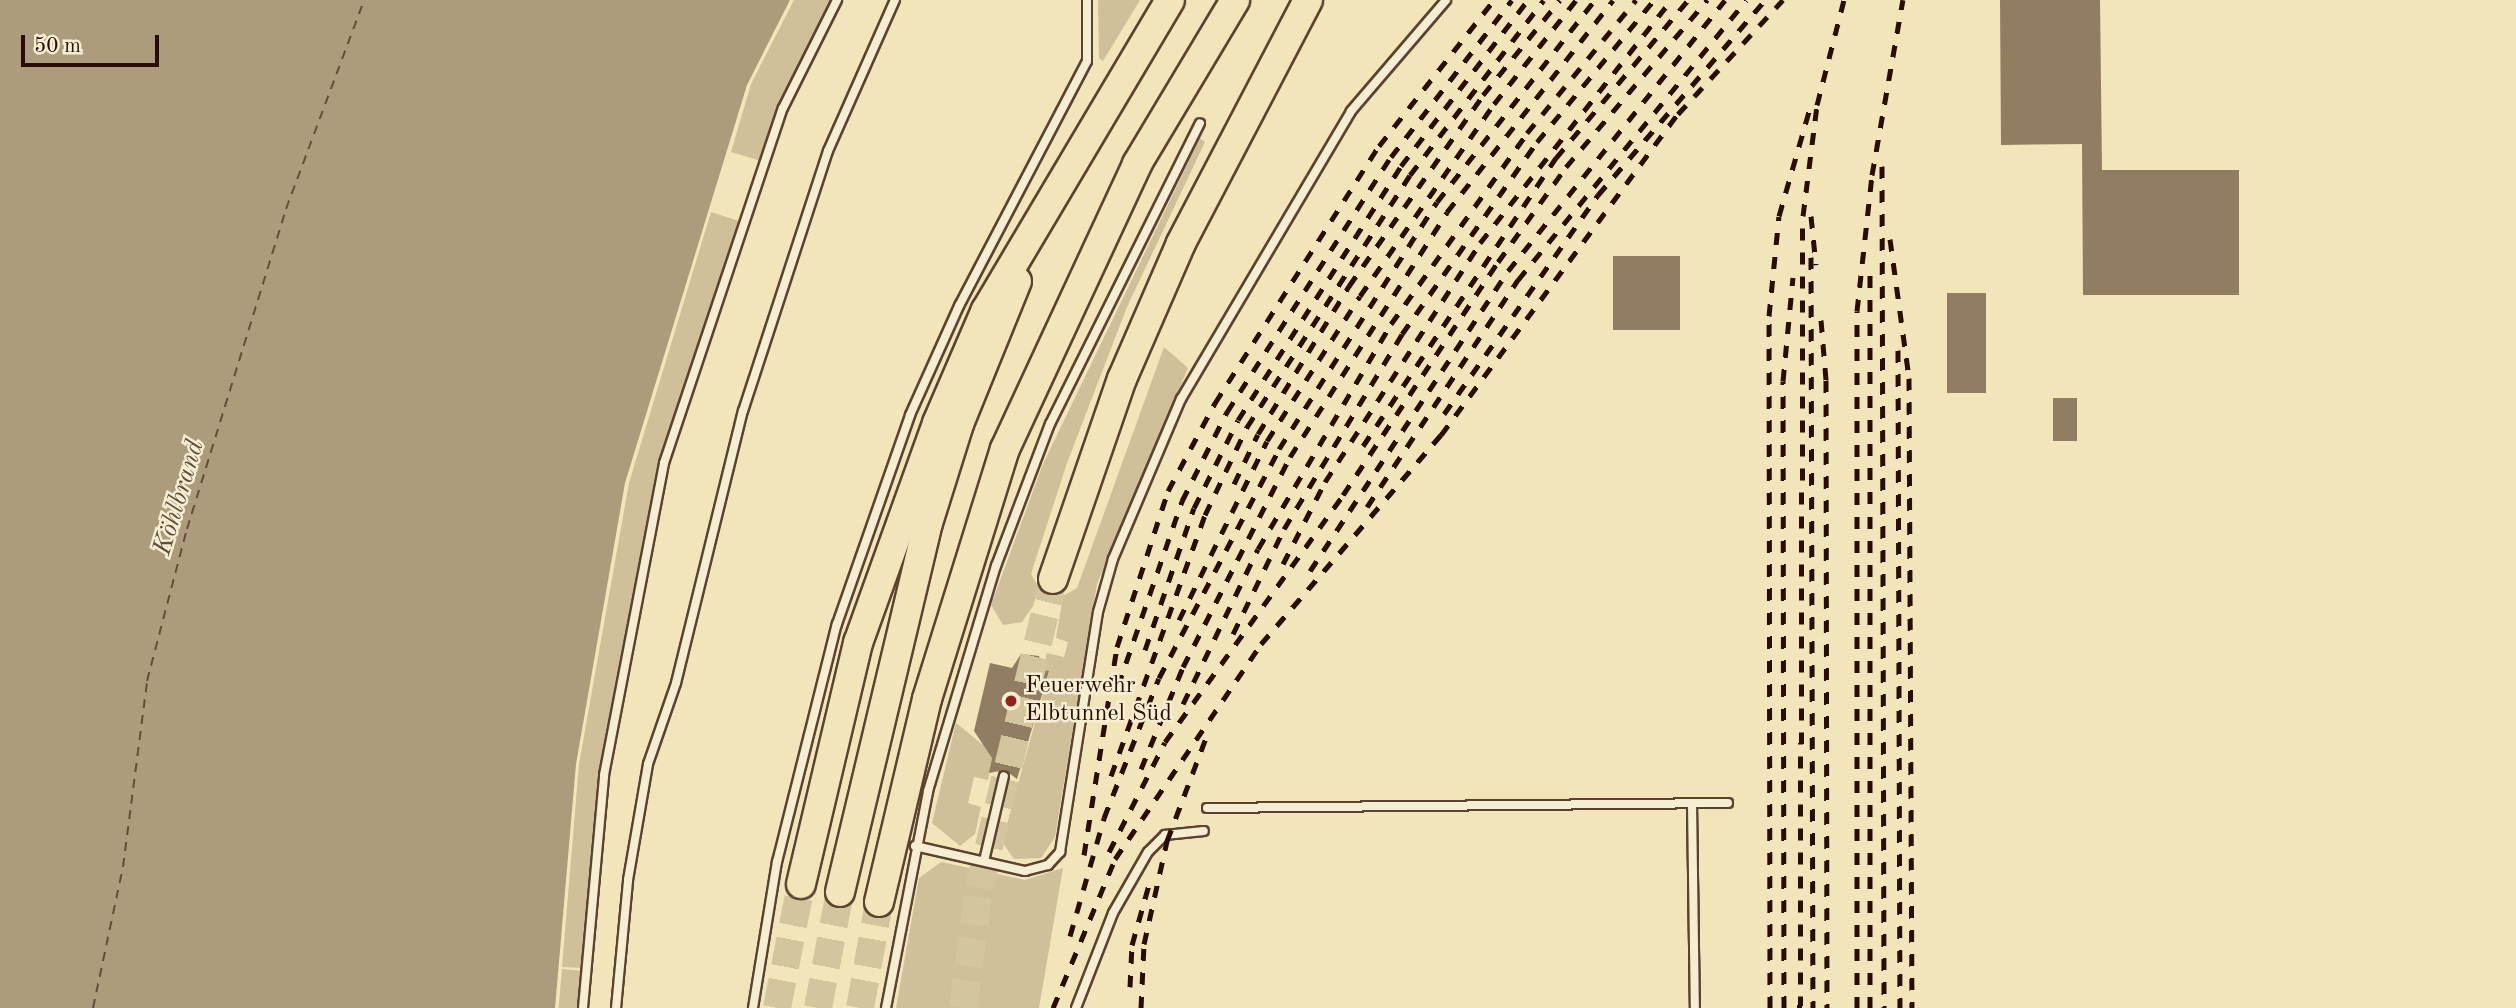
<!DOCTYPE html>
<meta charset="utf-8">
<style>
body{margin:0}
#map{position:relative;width:2516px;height:1008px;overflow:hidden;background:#f1e5b9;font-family:"Old Standard TT",serif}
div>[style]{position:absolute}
.green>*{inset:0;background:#cfc09a;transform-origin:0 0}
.water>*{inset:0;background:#ad9c7b}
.ferry>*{height:2px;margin-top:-1px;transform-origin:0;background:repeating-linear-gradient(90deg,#644d39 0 9px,transparent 0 16px)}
.building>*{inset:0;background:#917d62;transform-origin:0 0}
.motorway-tunnel>*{height:28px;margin-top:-14px;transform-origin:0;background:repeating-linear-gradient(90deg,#d3c59e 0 28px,transparent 0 42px)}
.roads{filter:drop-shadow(2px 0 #5b4330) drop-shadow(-2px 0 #5b4330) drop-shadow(0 2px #5b4330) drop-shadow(0 -2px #5b4330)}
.service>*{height:8px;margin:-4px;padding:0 4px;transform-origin:4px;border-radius:4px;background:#f6eed2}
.motorway>*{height:28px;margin:-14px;padding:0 14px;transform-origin:14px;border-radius:14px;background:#f1e5b9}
.rail>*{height:5px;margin-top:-2.5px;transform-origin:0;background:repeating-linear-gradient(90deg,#290d03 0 12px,transparent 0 24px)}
.dots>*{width:19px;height:19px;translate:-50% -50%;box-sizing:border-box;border:4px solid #f6eed2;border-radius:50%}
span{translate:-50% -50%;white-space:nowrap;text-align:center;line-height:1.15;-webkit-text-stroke:5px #f6eed2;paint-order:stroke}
.poi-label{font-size:24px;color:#290d03}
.left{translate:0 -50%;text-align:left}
.water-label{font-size:26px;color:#644d39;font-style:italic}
.scale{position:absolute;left:21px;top:35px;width:138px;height:32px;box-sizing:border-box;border:4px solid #290d03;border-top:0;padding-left:9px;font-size:21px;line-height:24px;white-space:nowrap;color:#290d03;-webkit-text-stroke:5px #f6eed2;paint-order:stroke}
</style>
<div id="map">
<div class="green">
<div style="clip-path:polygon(794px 0,832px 0,761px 161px,731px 152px,751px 84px)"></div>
<div style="clip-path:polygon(1098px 0,1140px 0,1103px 61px,1099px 58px)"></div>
<div style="clip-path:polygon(1200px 138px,1205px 142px,1127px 307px,1067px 463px,1031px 574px,1039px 588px,1033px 606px,1022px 622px,1003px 625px,991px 605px,1043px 464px)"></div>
<div style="clip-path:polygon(711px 212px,739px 221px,660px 462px,605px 751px,583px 968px,562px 967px,579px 764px,629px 483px)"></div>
<div style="clip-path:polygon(1164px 347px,1188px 368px,1097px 584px,1055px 837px,1041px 858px,1014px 859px,1002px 842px,1049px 672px,1042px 670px,1047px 653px,1064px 657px,1068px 642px,1056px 638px,1063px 596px,1077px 588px)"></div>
<div style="clip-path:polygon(956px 723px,993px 753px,988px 780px,974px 777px,968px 803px,981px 807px,975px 834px,960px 846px,932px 823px)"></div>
<div style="clip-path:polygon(941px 862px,1025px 880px,1063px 868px,1039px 1008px,896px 1008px,919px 878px)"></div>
<div style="left:562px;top:969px;width:22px;height:39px;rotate:5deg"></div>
</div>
<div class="water">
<div style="clip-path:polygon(0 0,790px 0,747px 85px,625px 483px,576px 764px,555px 1008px,0 1008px)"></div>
</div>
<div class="ferry">
<div style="left:93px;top:1008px;width:144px;rotate:-78deg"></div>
<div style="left:123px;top:867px;width:188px;rotate:-82.6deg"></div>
<div style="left:147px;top:681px;width:157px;rotate:-75.3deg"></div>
<div style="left:187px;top:529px;width:335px;rotate:-72.8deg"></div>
<div style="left:286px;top:209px;width:223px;rotate:-69.5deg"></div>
</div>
<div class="building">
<div style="clip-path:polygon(2000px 0,2100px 0,2102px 170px,2239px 170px,2239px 295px,2083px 295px,2082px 144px,2001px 145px)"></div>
<div style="left:1613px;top:256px;width:67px;height:74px"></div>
<div style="left:1947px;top:293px;width:39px;height:100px"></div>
<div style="left:2053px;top:398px;width:24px;height:43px"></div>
<div style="clip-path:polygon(1021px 654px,1039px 656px,1042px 670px,1049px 671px,1017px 779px,1005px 770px,989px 773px,992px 758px,974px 731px,990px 663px,1012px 668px)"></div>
</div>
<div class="motorway-tunnel">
<div style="left:777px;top:1008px;width:126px;rotate:-79deg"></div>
<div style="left:818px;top:1008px;width:118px;rotate:-79.3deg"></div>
<div style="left:860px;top:1008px;width:108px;rotate:-79.8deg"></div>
<div style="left:963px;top:1008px;width:121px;rotate:-82.4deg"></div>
<div style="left:979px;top:888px;width:318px;rotate:-76.5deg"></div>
</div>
<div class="roads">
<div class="service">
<div style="left:1692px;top:803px;width:205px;rotate:89.2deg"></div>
<div style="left:1207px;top:808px;width:521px;rotate:-0.55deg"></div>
<div style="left:915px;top:846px;width:113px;rotate:12.8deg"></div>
<div style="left:1025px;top:871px;width:24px;rotate:-15deg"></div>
<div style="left:1048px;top:865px;width:18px;rotate:-47deg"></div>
<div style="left:1060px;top:852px;width:243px;rotate:-81deg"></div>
<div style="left:1098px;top:612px;width:55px;rotate:-74.2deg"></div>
<div style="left:1113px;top:559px;width:174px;rotate:-67deg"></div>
<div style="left:1181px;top:399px;width:334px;rotate:-59.4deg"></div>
<div style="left:1351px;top:111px;width:146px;rotate:-49.4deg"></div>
<div style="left:984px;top:861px;width:87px;rotate:-76.8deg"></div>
<div style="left:583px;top:1008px;width:234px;rotate:-84.8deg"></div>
<div style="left:604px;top:775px;width:318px;rotate:-79.1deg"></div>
<div style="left:664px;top:463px;width:374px;rotate:-71.5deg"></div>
<div style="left:783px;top:108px;width:121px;rotate:-63.4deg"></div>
<div style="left:616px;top:1008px;width:129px;rotate:-84.6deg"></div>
<div style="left:628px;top:880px;width:118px;rotate:-80.2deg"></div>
<div style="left:648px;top:764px;width:86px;rotate:-70.9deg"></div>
<div style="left:676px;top:683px;width:280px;rotate:-76.2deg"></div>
<div style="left:743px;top:411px;width:274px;rotate:-71.9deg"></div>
<div style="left:828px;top:151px;width:165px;rotate:-66.1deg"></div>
<div style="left:753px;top:1008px;width:148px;rotate:-80.7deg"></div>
<div style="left:777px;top:862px;width:245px;rotate:-75.9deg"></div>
<div style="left:837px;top:624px;width:221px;rotate:-70.7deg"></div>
<div style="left:910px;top:415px;width:120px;rotate:-65.8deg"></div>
<div style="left:959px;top:306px;width:276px;rotate:-62.4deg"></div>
<div style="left:1087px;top:61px;width:61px;rotate:-90deg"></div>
<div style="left:886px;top:1008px;width:221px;rotate:-79deg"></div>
<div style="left:928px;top:791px;width:235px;rotate:-73.2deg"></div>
<div style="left:996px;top:566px;width:152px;rotate:-69.2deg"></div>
<div style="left:1050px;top:424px;width:336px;rotate:-63.5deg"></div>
<div style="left:1076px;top:1008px;width:102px;rotate:-68.7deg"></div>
<div style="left:1113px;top:913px;width:70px;rotate:-60.2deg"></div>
<div style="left:1148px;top:852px;width:24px;rotate:-45deg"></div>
<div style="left:1165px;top:835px;width:39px;rotate:-6deg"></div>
</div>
<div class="motorway">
<div style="left:1053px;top:579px;width:212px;rotate:-71deg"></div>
<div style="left:1122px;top:379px;width:148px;rotate:-66.5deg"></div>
<div style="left:1181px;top:243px;width:274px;rotate:-62.4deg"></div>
<div style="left:801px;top:884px;width:248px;rotate:-76.7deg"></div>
<div style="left:858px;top:643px;width:234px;rotate:-70.2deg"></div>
<div style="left:937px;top:423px;width:123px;rotate:-66.6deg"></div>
<div style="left:986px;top:310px;width:360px;rotate:-59.3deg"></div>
<div style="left:840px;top:892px;width:379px;rotate:-76.6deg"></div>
<div style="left:928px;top:523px;width:104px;rotate:-72.6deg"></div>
<div style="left:959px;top:424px;width:154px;rotate:-67.9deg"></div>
<div style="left:879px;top:902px;width:209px;rotate:-76.7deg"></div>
<div style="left:927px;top:699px;width:262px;rotate:-72.7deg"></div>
<div style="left:1005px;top:449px;width:314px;rotate:-65.1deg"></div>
<div style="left:1137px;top:164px;width:191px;rotate:-59.1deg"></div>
</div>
</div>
<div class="rail">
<div style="left:1882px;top:166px;width:842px;rotate:89.86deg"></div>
<div style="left:1811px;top:216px;width:49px;rotate:84.2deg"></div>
<div style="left:1890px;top:239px;width:140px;rotate:82.2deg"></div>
<div style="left:1909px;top:378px;width:630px;rotate:89.73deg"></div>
<div style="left:1811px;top:257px;width:751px;rotate:89.85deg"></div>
<div style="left:1821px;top:320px;width:60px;rotate:85.2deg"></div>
<div style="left:1826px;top:380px;width:628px;rotate:89.91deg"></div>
<div style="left:1898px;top:350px;width:658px;rotate:89.83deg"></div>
<div style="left:1444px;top:414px;width:268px;rotate:-54.9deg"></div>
<div style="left:1598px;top:195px;width:257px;rotate:-49.4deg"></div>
<div style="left:1363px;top:446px;width:347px;rotate:-56.2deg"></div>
<div style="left:1556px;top:158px;width:206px;rotate:-50.1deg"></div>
<div style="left:1234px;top:484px;width:55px;rotate:-64.4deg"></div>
<div style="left:1258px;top:434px;width:174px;rotate:-58.4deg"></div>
<div style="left:1349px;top:286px;width:233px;rotate:-54.9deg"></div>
<div style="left:1483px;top:95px;width:122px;rotate:-51deg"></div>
<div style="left:1367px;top:507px;width:273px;rotate:-56.4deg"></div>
<div style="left:1518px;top:280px;width:361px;rotate:-50.8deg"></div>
<div style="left:1283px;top:564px;width:92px;rotate:-62.9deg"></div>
<div style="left:1325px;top:482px;width:285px;rotate:-57deg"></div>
<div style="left:1480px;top:243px;width:309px;rotate:-51.8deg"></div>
<div style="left:1310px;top:571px;width:359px;rotate:-56.6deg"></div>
<div style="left:1508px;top:271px;width:347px;rotate:-51.3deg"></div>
<div style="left:1179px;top:620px;width:199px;rotate:-63.8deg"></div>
<div style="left:1267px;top:441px;width:172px;rotate:-57.3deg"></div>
<div style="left:1360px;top:296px;width:234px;rotate:-55.1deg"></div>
<div style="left:1494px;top:104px;width:132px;rotate:-51.7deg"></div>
<div style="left:1233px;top:634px;width:117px;rotate:-64.1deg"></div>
<div style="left:1284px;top:529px;width:228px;rotate:-58.8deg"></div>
<div style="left:1402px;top:334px;width:235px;rotate:-54.9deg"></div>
<div style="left:1537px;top:142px;width:184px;rotate:-50.5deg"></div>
<div style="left:1145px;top:650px;width:150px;rotate:-71deg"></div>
<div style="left:1194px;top:508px;width:98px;rotate:-63.4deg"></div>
<div style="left:1238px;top:420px;width:302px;rotate:-57.3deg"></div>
<div style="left:1401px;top:166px;width:209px;rotate:-52.6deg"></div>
<div style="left:1118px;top:686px;width:196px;rotate:-70.9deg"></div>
<div style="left:1182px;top:501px;width:100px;rotate:-63.2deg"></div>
<div style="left:1227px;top:412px;width:303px;rotate:-57.3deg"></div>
<div style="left:1391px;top:157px;width:198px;rotate:-52.4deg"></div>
<div style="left:1183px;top:704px;width:172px;rotate:-64.2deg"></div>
<div style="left:1258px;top:549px;width:261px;rotate:-59.4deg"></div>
<div style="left:1391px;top:324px;width:234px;rotate:-54.5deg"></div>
<div style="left:1527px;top:133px;width:172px;rotate:-50.7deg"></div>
<div style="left:1141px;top:769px;width:110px;rotate:-67.6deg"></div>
<div style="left:1183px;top:667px;width:236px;rotate:-63deg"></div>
<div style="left:1290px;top:457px;width:291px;rotate:-57.3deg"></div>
<div style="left:1447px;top:212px;width:269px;rotate:-51.9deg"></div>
<div style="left:1111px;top:776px;width:277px;rotate:-70.2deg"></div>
<div style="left:1205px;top:515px;width:98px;rotate:-64.5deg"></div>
<div style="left:1247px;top:427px;width:300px;rotate:-57.1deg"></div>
<div style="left:1410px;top:175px;width:220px;rotate:-52.6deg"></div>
<div style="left:1109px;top:852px;width:123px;rotate:-63deg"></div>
<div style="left:1165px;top:742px;width:304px;rotate:-54.2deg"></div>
<div style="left:1343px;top:495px;width:280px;rotate:-56.4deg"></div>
<div style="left:1498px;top:262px;width:117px;rotate:-54.4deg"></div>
<div style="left:1566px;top:167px;width:219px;rotate:-49.8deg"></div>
<div style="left:1084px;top:855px;width:211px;rotate:-81deg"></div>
<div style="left:1117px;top:647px;width:164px;rotate:-71.9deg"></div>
<div style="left:1168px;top:491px;width:100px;rotate:-61.9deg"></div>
<div style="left:1215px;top:403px;width:305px;rotate:-57.5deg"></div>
<div style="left:1379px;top:146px;width:186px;rotate:-51.8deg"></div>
<div style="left:1070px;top:936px;width:123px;rotate:-73.9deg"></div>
<div style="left:1104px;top:818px;width:150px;rotate:-68.6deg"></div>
<div style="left:1159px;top:678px;width:259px;rotate:-62.3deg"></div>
<div style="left:1279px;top:449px;width:293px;rotate:-57.4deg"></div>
<div style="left:1437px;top:202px;width:256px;rotate:-52deg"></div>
<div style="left:1130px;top:987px;width:42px;rotate:-87.3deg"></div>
<div style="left:1132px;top:945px;width:66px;rotate:-74.3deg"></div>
<div style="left:1053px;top:1008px;width:161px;rotate:-67.4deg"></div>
<div style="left:1115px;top:859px;width:260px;rotate:-55.8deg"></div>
<div style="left:1261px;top:644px;width:276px;rotate:-49.3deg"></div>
<div style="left:1441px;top:435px;width:399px;rotate:-53.6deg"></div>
<div style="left:1678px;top:114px;width:155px;rotate:-47.4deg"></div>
<div style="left:1141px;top:1008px;width:64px;rotate:-87.3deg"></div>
<div style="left:1144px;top:944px;width:106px;rotate:-77.4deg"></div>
<div style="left:1167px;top:841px;width:110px;rotate:-69.3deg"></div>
<div style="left:1770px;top:1008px;width:692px;rotate:-90.08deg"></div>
<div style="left:1769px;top:316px;width:100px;rotate:-84.3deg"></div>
<div style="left:1779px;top:216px;width:112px;rotate:-74deg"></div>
<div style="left:1784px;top:1008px;width:627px;rotate:-90.09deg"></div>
<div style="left:1783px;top:381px;width:104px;rotate:-84.5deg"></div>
<div style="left:1800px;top:1008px;width:792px;rotate:-89.78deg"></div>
<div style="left:1803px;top:216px;width:112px;rotate:-82.8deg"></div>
<div style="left:1817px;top:105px;width:108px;rotate:-75.6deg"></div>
<div style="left:1857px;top:1008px;width:697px;rotate:-90deg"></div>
<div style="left:1857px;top:311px;width:137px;rotate:-83.7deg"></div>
<div style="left:1872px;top:175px;width:178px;rotate:-80deg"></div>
<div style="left:1870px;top:1008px;width:739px;rotate:-90deg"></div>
</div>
<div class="dots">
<div style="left:1011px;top:701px;background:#8f2418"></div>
</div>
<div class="poi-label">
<span class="left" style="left:1025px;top:701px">Feuerwehr<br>Elbtunnel Süd</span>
</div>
<div class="water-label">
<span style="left:180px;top:498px;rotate:-73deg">Köhlbrand</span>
</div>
<div class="scale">50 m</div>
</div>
